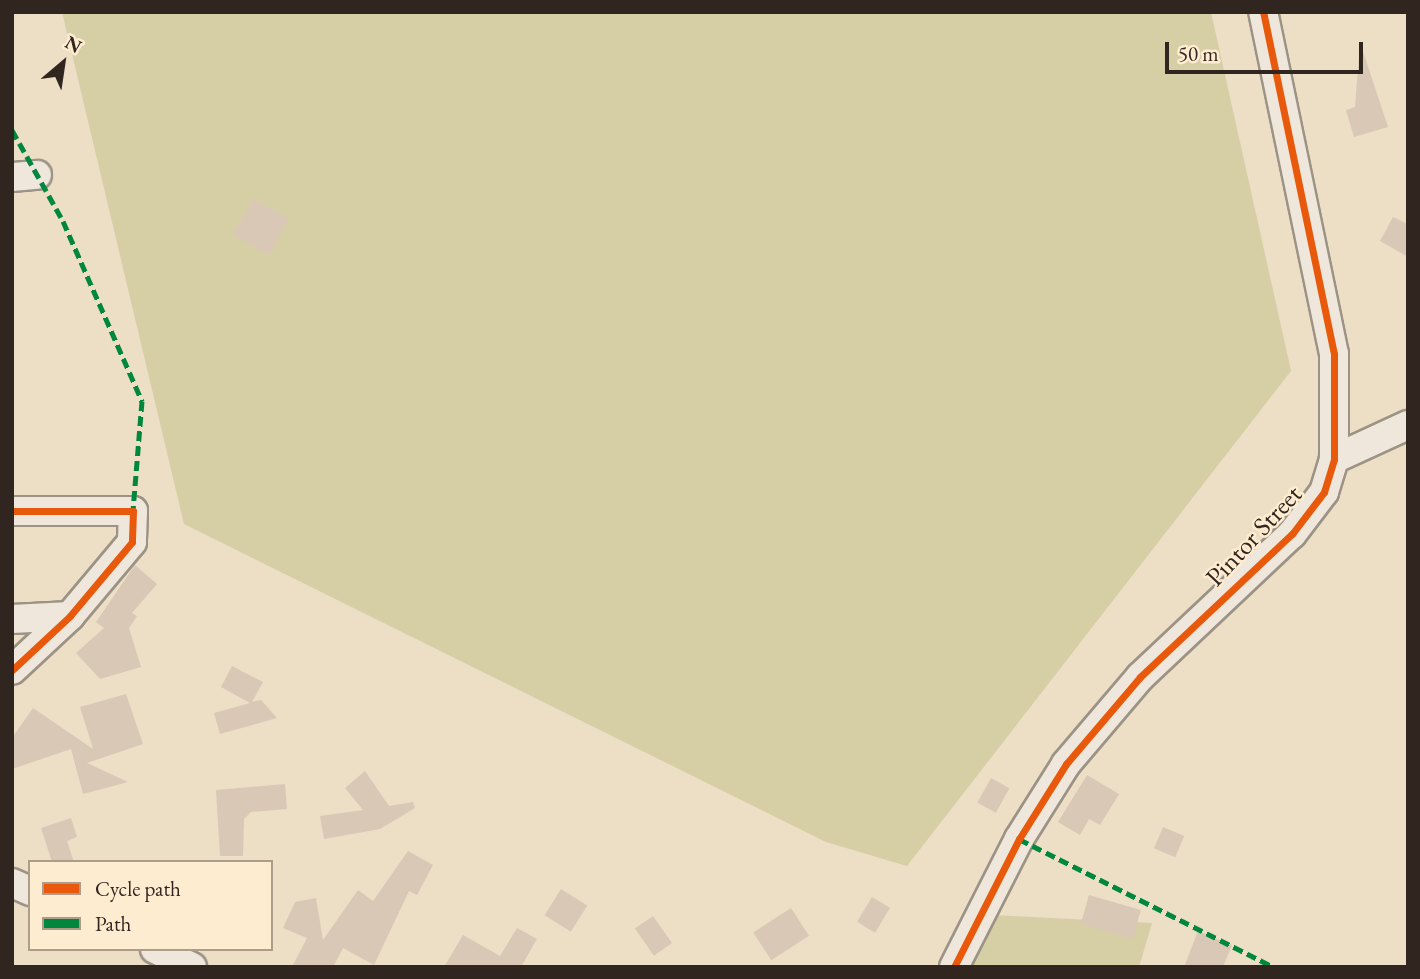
<!DOCTYPE html>
<style>
body{margin:0}
#map{position:relative;width:1420px;height:979px;overflow:hidden;background:#eddec6;font-family:"EB Garamond",serif}
div>[style]{position:absolute}
.green>*{inset:0;background:#d6cea5}
.building>*{inset:0;background:#d9c8b6;transform-origin:0 0}
.roads{filter:drop-shadow(2px 0 #9c9385) drop-shadow(-2px 0 #9c9385) drop-shadow(0 2px #9c9385) drop-shadow(0 -2px #9c9385)}
.street>*{height:28px;margin:-14px;padding:0 14px;transform-origin:14px;border-radius:14px;background:#efe7db}
.quiet>*{height:5px;margin-top:-2.5px;transform-origin:0;background:repeating-linear-gradient(90deg,#00873e 0 10px,transparent 0 15px)}
.cycleway>*{height:7px;margin:-3.5px;padding:0 3.5px;transform-origin:3.5px;border-radius:3.5px;background:#e8590c}
span{translate:-50% -50%;white-space:nowrap;text-align:center;line-height:1.15;-webkit-text-stroke:5px #feecd0;paint-order:stroke}
.street-label{font-size:26px;color:#312520}
.frame{position:absolute;inset:0;border:14px solid #312520;pointer-events:none}
.legend{position:absolute;left:28px;top:860px;width:245px;height:91px;box-sizing:border-box;background:#feecd0;border:2px solid #ac9c8a;margin:0;padding:9px 12px;list-style:none;font-size:21px;color:#312520}
.legend li{display:flex;align-items:center;gap:14px;height:35px}
.legend b{width:35px;border:2px solid #ac9c8a}
.north{position:absolute;left:28px;top:28px;width:70px;height:70px;-webkit-text-stroke:5px #feecd0;paint-order:stroke;rotate:29deg;font-size:19px;font-weight:700;line-height:28px;text-align:center;color:#312520}
.north::after{content:'';display:block;margin:auto;width:24px;height:32px;background:#312520;clip-path:polygon(50% 0,100% 100%,50% 72%,0 100%)}
.scale{position:absolute;left:1165px;top:42px;width:198px;height:32px;box-sizing:border-box;border:4px solid #312520;border-top:0;padding-left:9px;font-size:21px;line-height:24px;white-space:nowrap;color:#312520;-webkit-text-stroke:5px #feecd0;paint-order:stroke}
</style>
<div id="map">
<div class="green">
<div style="clip-path:polygon(62px 12px,1211px 12px,1291px 371px,907px 866px,826px 842px,184px 524px)"></div>
<div style="clip-path:polygon(993px 915px,1152px 923px,1139px 967px,968px 967px)"></div>
</div>
<div class="building">
<div style="clip-path:polygon(1360px 42px,1388px 127px,1354px 137px,1346px 110px,1355px 107px)"></div>
<div style="left:253px;top:199px;width:41px;height:41px;rotate:29deg"></div>
<div style="clip-path:polygon(1393px 217px,1408px 224px,1408px 257px,1380px 241px)"></div>
<div style="clip-path:polygon(135px 565px,157px 584px,132px 613px,137px 616px,129px 628px,141px 667px,100px 679px,76px 653px,104px 628px,96px 622px)"></div>
<div style="clip-path:polygon(232px 666px,263px 682px,252px 702px,261px 700px,277px 718px,220px 734px,214px 713px,250px 703px,221px 687px)"></div>
<div style="clip-path:polygon(126px 694px,143px 744px,87px 763px,128px 782px,83px 794px,71px 749px,12px 769px,12px 738px,33px 708px,93px 749px,80px 707px)"></div>
<div style="clip-path:polygon(365px 771px,389px 806px,413px 802px,415px 808px,380px 829px,324px 839px,320px 816px,363px 810px,345px 788px)"></div>
<div style="clip-path:polygon(1087px 775px,1119px 794px,1100px 825px,1089px 819px,1080px 835px,1058px 822px)"></div>
<div style="left:991px;top:778px;width:21px;height:28px;rotate:29deg"></div>
<div style="clip-path:polygon(285px 784px,287px 809px,251px 812px,244px 819px,243px 856px,220px 856px,216px 790px)"></div>
<div style="clip-path:polygon(71px 818px,77px 837px,67px 841px,74px 862px,52px 862px,41px 828px)"></div>
<div style="left:1163px;top:827px;width:23px;height:23px;rotate:23deg"></div>
<div style="clip-path:polygon(408px 851px,433px 865px,417px 895px,409px 891px,374px 965px,343px 948px,333px 967px,292px 967px,307px 938px,283px 928px,295px 902px,316px 898px,323px 940px,358px 890px,373px 901px)"></div>
<div style="left:561px;top:889px;width:31px;height:31px;rotate:32deg"></div>
<div style="left:1089px;top:895px;width:54px;height:30px;rotate:16deg"></div>
<div style="left:872px;top:897px;width:21px;height:29px;rotate:31deg"></div>
<div style="left:791px;top:908px;width:33px;height:45px;rotate:57deg"></div>
<div style="left:653px;top:916px;width:33px;height:22px;rotate:55deg"></div>
<div style="clip-path:polygon(517px 928px,537px 939px,521px 967px,444px 967px,463px 935px,500px 956px)"></div>
<div style="clip-path:polygon(1198px 931px,1232px 945px,1223px 967px,1184px 967px)"></div>
</div>
<div class="roads">
<div class="street">
<div style="left:12px;top:177px;width:25px;rotate:-5deg"></div>
<div style="left:1334px;top:459px;width:81px;rotate:-24.7deg"></div>
<div style="left:12px;top:511px;width:121px"></div>
<div style="left:133px;top:511px;width:31px;rotate:92deg"></div>
<div style="left:132px;top:542px;width:97px;rotate:130deg"></div>
<div style="left:70px;top:616px;width:79px;rotate:137deg"></div>
<div style="left:12px;top:619px;width:58px;rotate:-3deg"></div>
<div style="left:12px;top:883px;width:20px;rotate:24deg"></div>
<div style="left:155px;top:949px;width:41px;rotate:25.9deg"></div>
<div style="left:954px;top:967px;width:144px;rotate:-63.1deg"></div>
<div style="left:1019px;top:839px;width:89px;rotate:-57.9deg"></div>
<div style="left:1066px;top:764px;width:114px;rotate:-49.6deg"></div>
<div style="left:1140px;top:677px;width:209px;rotate:-43.3deg"></div>
<div style="left:1292px;top:534px;width:53px;rotate:-52.7deg"></div>
<div style="left:1324px;top:492px;width:34px;rotate:-73deg"></div>
<div style="left:1334px;top:459px;width:105px;rotate:-90deg"></div>
<div style="left:1334px;top:354px;width:349px;rotate:-101.7deg"></div>
</div>
</div>
<div class="quiet">
<div style="left:12px;top:130px;width:104px;rotate:60.7deg"></div>
<div style="left:63px;top:221px;width:197px;rotate:66.3deg"></div>
<div style="left:142px;top:401px;width:110px;rotate:94.7deg"></div>
<div style="left:1019px;top:839px;width:285px;rotate:26.7deg"></div>
</div>
<div class="cycleway">
<div style="left:12px;top:511px;width:121px"></div>
<div style="left:133px;top:511px;width:31px;rotate:92deg"></div>
<div style="left:132px;top:542px;width:97px;rotate:130deg"></div>
<div style="left:70px;top:616px;width:79px;rotate:137deg"></div>
<div style="left:954px;top:967px;width:144px;rotate:-63.1deg"></div>
<div style="left:1019px;top:839px;width:89px;rotate:-57.9deg"></div>
<div style="left:1066px;top:764px;width:114px;rotate:-49.6deg"></div>
<div style="left:1140px;top:677px;width:209px;rotate:-43.3deg"></div>
<div style="left:1292px;top:534px;width:53px;rotate:-52.7deg"></div>
<div style="left:1324px;top:492px;width:34px;rotate:-73deg"></div>
<div style="left:1334px;top:459px;width:105px;rotate:-90deg"></div>
<div style="left:1334px;top:354px;width:349px;rotate:-101.7deg"></div>
</div>
<div class="street-label">
<span style="left:1254px;top:536px;rotate:-47deg">Pintor Street</span>
</div>
<div class="frame"></div>
<ul class="legend">
<li><b style="height:9px;background:#e8590c"></b>Cycle path</li>
<li><b style="height:9px;background:#00873e"></b>Path</li>
</ul>
<div class="north">N</div>
<div class="scale">50 m</div>
</div>
